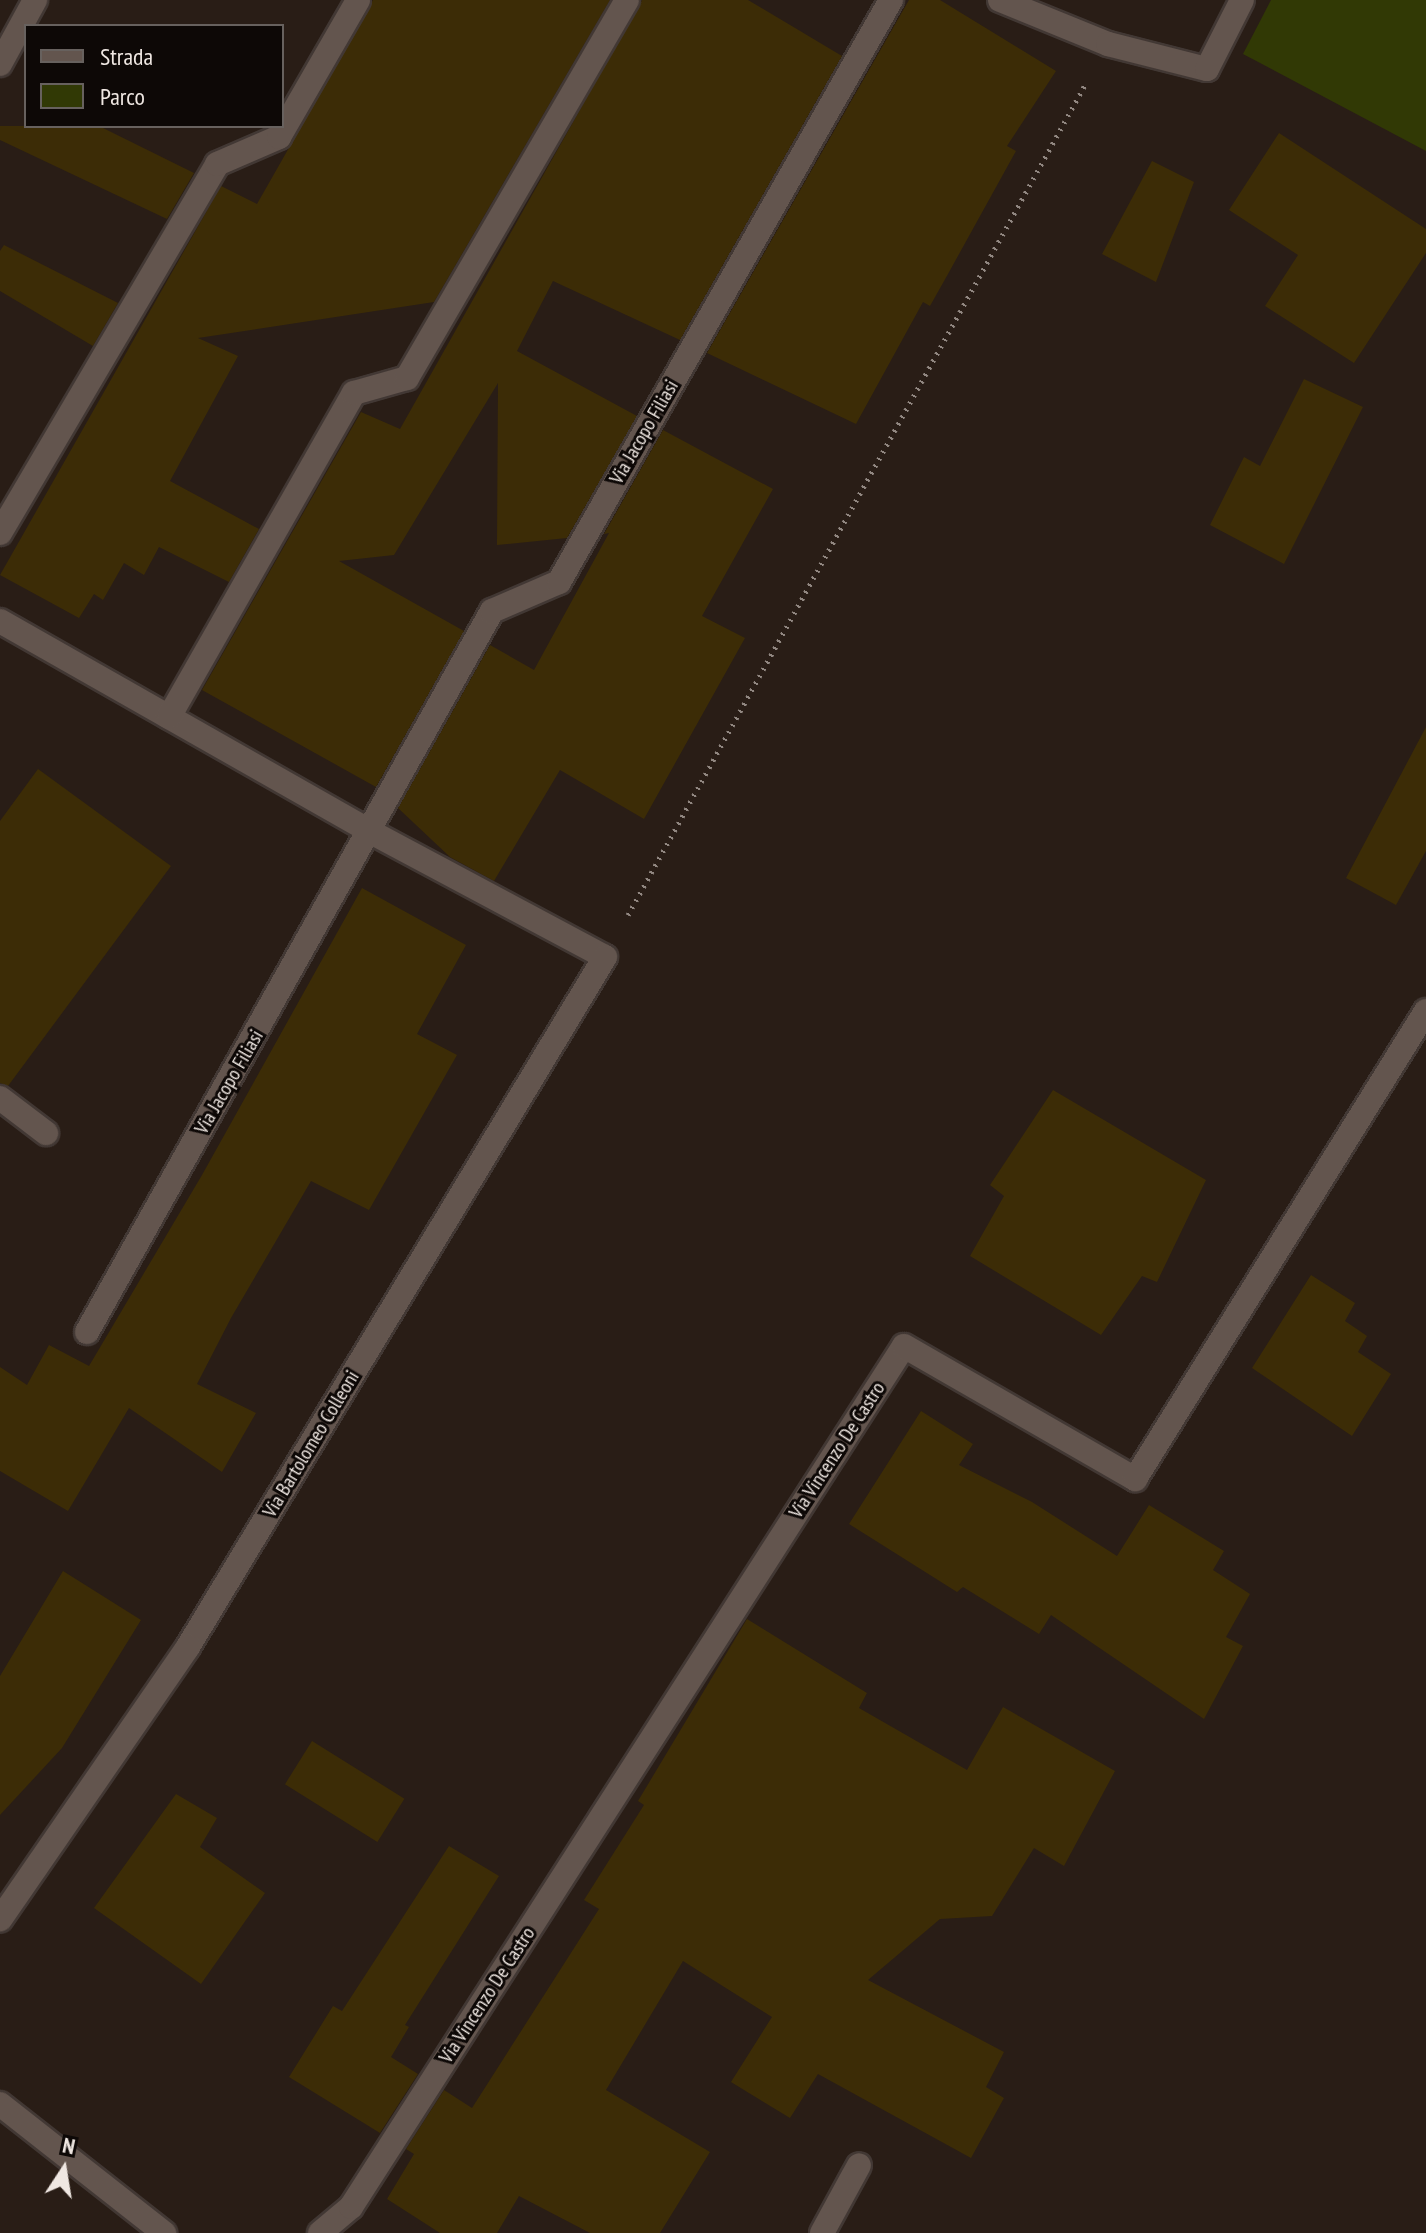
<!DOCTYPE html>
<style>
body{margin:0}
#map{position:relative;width:1426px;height:2233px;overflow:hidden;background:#291d16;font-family:"PT Sans Narrow",sans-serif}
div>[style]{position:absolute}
.green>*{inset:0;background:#313905}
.building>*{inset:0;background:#3c2c06;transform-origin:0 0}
.path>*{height:5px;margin-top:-2.5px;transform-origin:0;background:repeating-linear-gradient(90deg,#918781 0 2px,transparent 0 8px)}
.roads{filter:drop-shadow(2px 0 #423834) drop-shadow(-2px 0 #423834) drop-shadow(0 2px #423834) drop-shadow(0 -2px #423834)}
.minor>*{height:24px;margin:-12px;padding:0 12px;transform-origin:12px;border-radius:12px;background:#63554e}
span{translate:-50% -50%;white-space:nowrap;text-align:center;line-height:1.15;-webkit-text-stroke:6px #0d0806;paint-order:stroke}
.street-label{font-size:20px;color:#efe7e2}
.legend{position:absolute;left:24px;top:24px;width:260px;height:104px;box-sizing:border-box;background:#0d0806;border:2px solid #67615e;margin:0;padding:10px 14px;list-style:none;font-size:24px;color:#efe7e2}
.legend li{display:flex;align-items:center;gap:16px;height:40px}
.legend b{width:40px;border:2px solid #67615e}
.north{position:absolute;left:24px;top:2129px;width:80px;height:80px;-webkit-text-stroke:6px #0d0806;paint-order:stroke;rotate:12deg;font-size:22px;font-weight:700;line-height:32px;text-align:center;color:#efe7e2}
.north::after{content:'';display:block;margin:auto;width:28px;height:36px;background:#efe7e2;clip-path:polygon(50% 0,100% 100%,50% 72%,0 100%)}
</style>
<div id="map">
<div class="green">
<div style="clip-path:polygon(1271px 0,1426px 0,1426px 151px,1243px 54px)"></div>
</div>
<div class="building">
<div style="clip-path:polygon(373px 0,610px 0,434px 302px,198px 338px,238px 356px,170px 481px,259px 529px,229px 582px,159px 547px,144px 575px,124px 563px,103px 600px,94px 594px,79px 618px,0 575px,221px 186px,257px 204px)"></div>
<div style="clip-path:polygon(642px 0,748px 0,842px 56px,680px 340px,553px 281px,517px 351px,637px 416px,567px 538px,497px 545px,498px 383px,394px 555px,339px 561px,464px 631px,376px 787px,202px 690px,361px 412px,400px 429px)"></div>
<div style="clip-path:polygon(909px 0,940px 0,1056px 71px,1007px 146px,1016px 151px,948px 274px,930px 306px,923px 302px,856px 424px,707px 353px)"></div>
<div style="clip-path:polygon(0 126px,99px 126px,194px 173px,167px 219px,0 140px)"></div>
<div style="clip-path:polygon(1279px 133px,1426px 229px,1426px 253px,1354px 363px,1265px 306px,1298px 255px,1229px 210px)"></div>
<div style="clip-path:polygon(1152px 161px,1194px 182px,1156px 282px,1102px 254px)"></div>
<div style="clip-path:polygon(4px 245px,118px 303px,93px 346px,0 291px,0 251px)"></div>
<div style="clip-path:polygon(1304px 379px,1363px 407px,1284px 564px,1210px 525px,1244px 457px,1260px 466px)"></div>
<div style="clip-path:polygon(663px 430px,773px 489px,702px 616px,745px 638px,644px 819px,560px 770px,494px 881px,450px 857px,398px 808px,490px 645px,534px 670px,609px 533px,604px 534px)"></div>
<div style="clip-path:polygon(1426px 727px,1426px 851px,1396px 905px,1346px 878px)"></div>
<div style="clip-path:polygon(38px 769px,171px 866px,8px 1086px,0 1083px,0 821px)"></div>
<div style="clip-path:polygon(362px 888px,466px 945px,417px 1034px,457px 1055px,369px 1210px,311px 1181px,231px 1318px,197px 1384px,256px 1413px,222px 1472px,129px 1408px,68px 1511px,0 1471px,0 1367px,27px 1385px,49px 1345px,89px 1366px,202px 1175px)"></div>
<div style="clip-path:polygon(1053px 1090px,1206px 1180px,1157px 1282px,1142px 1276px,1101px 1335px,970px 1256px,1004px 1196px,990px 1185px)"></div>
<div style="clip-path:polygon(1311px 1275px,1355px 1303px,1345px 1321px,1367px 1336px,1358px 1352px,1391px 1374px,1352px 1436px,1252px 1368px)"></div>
<div style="clip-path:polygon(921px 1411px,973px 1444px,959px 1465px,1032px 1502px,1117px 1556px,1149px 1505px,1224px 1551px,1213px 1570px,1250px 1594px,1226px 1637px,1243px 1646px,1204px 1719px,1051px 1615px,1039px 1634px,963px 1587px,957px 1592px,849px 1524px)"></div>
<div style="clip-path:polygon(63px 1571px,141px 1620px,62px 1748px,0 1815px,0 1676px)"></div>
<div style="clip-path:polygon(747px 1619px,867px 1693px,859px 1708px,967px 1770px,1003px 1707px,1115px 1771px,1064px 1866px,1034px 1848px,992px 1916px,940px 1919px,868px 1980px,1004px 2052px,986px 2087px,1004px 2098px,971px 2158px,818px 2074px,790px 2118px,731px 2082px,772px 2017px,683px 1961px,606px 2090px,710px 2152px,660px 2233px,590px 2233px,519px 2196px,497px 2233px,440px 2233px,387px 2199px,414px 2154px,406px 2149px,444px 2090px,472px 2108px,599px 1909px,584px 1900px,644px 1805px,638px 1801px)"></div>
<div style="left:312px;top:1741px;width:109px;height:51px;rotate:32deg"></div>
<div style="clip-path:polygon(176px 1794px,217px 1818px,200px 1847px,265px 1893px,201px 1984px,94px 1908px)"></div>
<div style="clip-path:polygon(449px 1846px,499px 1876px,405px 2025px,409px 2027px,391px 2057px,418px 2074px,380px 2133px,289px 2077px,333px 2006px,342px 2011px)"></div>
</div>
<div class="path">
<div style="left:628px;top:915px;width:950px;rotate:-61.17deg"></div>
</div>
<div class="roads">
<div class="minor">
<div style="left:1000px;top:0;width:117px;rotate:22.2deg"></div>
<div style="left:1108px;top:44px;width:102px;rotate:14.2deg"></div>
<div style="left:1207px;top:69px;width:77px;rotate:-63.1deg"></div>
<div style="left:0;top:64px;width:73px;rotate:-61.3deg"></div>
<div style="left:0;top:533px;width:428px;rotate:-59.5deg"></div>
<div style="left:217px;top:164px;width:68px;rotate:-23.5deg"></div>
<div style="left:279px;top:137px;width:158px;rotate:-60deg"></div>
<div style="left:0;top:621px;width:427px;rotate:29.6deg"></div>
<div style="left:371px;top:832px;width:265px;rotate:28.1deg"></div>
<div style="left:605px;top:957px;width:806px;rotate:121.15deg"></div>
<div style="left:188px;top:1647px;width:331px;rotate:124.6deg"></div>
<div style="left:169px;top:717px;width:373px;rotate:-60.3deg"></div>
<div style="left:354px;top:393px;width:55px;rotate:-15.8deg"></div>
<div style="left:407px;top:378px;width:437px;rotate:-59.8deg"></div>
<div style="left:0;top:1098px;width:58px;rotate:37.3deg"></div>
<div style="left:87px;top:1332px;width:827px;rotate:-60.68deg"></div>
<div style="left:492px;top:611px;width:73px;rotate:-23.4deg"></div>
<div style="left:559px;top:582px;width:670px;rotate:-60.3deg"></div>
<div style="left:0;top:2104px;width:209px;rotate:38.2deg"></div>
<div style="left:320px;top:2233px;width:40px;rotate:-40deg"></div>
<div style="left:351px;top:2207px;width:1023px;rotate:-57.29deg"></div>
<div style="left:904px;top:1346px;width:267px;rotate:29.9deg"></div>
<div style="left:1135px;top:1479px;width:551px;rotate:-58.13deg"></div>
<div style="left:822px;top:2233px;width:77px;rotate:-61.4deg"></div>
</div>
</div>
<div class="street-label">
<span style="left:644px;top:432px;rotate:-60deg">Via Jacopo Filiasi</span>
<span style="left:229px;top:1082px;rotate:-60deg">Via Jacopo Filiasi</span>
<span style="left:311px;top:1444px;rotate:-59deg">Via Bartolomeo Colleoni</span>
<span style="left:837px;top:1450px;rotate:-57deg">Via Vincenzo De Castro</span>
<span style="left:487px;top:1995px;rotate:-57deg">Via Vincenzo De Castro</span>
</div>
<ul class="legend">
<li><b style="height:10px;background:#63554e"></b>Strada</li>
<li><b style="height:22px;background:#313905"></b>Parco</li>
</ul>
<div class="north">N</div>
</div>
